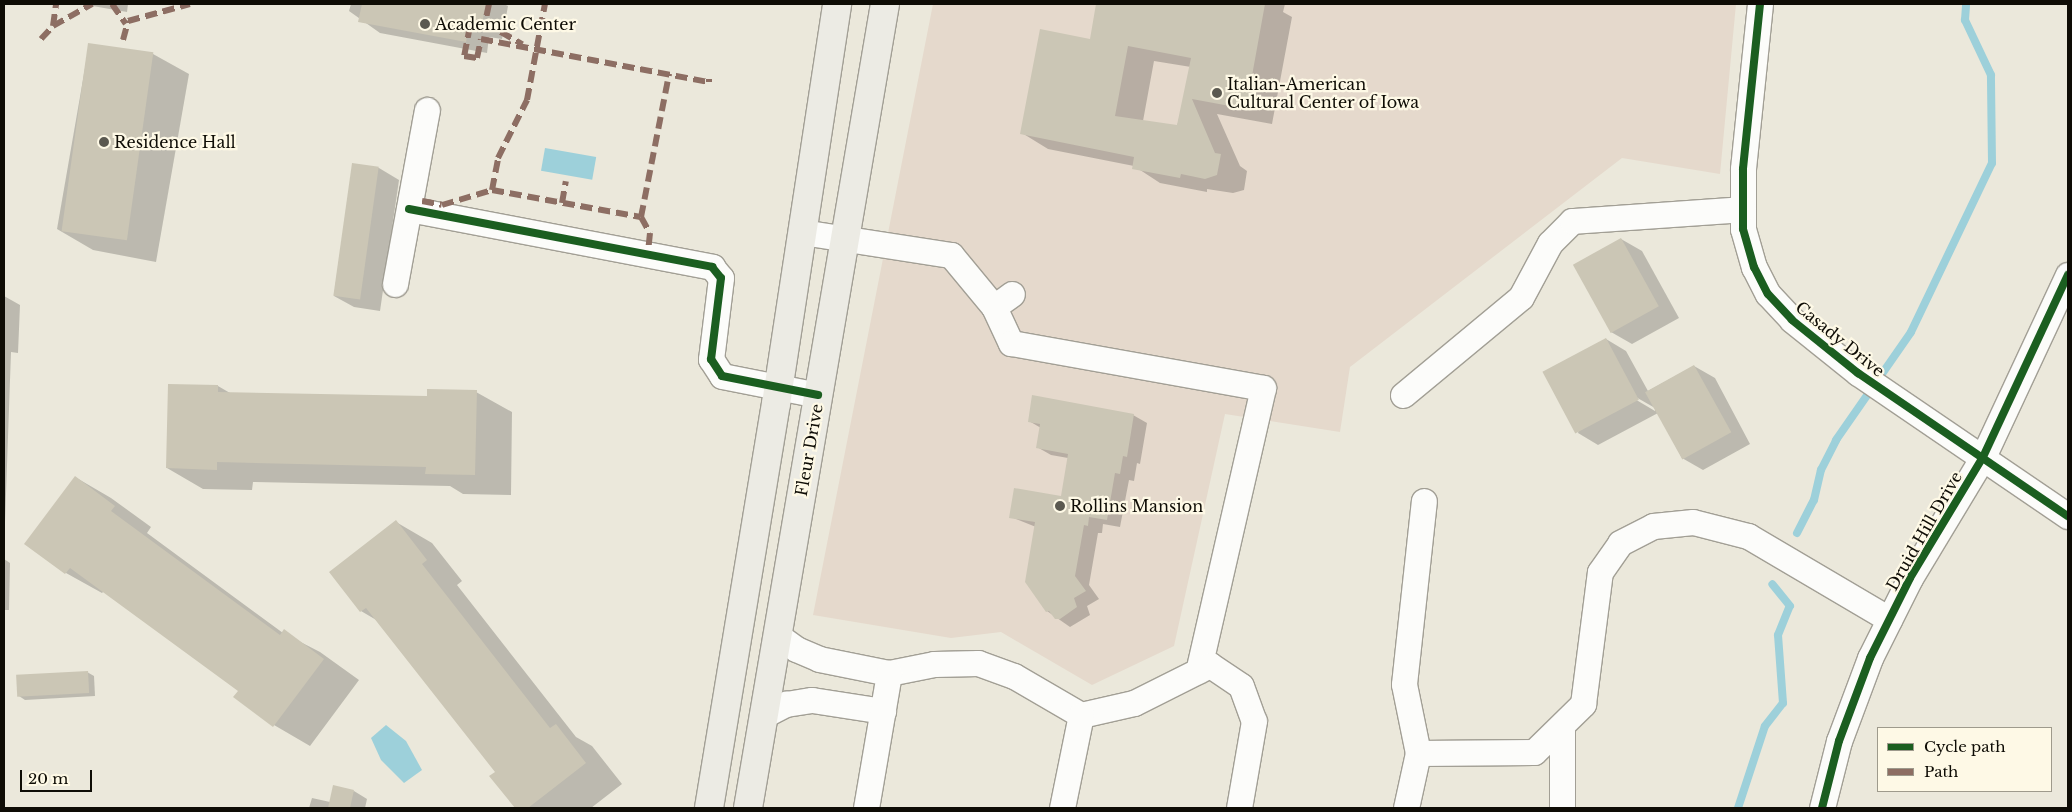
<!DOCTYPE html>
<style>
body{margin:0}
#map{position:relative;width:2072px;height:812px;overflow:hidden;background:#ebe8db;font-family:"Libre Baskerville",serif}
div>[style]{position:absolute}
.commercial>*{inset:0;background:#e5d9cc}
.water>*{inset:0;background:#9dd0da;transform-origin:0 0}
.shadow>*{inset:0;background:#0003}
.stream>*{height:8px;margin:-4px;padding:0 4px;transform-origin:4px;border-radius:4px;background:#9dd0da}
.building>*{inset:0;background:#cbc6b5;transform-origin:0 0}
.roads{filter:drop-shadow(1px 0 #a29f95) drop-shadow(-1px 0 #a29f95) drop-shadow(0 1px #a29f95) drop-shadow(0 -1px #a29f95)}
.minor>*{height:25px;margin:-12.5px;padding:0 12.5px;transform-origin:12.5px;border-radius:12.5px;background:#fcfcfa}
.major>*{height:28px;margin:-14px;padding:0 14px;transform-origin:14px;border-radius:14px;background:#ecebe4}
.quiet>*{height:6px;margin-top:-3px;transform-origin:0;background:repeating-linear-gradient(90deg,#8d6e63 0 12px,transparent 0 18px)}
.cycleway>*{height:8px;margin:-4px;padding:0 4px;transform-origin:4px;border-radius:4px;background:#1b5e20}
.dots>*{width:14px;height:14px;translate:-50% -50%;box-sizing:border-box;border:2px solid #fef9e6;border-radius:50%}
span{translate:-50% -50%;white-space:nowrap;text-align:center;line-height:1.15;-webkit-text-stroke:4.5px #fef9e6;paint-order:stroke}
.poi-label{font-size:16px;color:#0e0c05}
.left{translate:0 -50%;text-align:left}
.street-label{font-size:16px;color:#0e0c05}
.frame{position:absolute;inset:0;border:5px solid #0e0c05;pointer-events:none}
.legend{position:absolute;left:1877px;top:727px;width:175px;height:65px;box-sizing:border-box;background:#fef9e6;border:1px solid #9e9a8c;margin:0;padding:6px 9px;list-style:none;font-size:15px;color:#0e0c05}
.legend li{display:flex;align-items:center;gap:10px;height:25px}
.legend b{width:25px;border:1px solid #9e9a8c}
.scale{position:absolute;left:20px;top:770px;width:72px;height:22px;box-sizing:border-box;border:2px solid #0e0c05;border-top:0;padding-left:6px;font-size:15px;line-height:18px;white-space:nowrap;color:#0e0c05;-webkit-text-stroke:4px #fef9e6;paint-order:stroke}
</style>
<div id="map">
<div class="commercial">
<div style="clip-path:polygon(933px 4px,1736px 4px,1720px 174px,1622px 158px,1350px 367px,1340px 432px,1225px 414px,1174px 646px,1092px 685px,1001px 632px,951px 638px,813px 615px)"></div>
</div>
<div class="water">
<div style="left:545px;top:148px;width:52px;height:23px;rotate:10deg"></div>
<div style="clip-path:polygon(386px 725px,406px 741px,422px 770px,404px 783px,381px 760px,371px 738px)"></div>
</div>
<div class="shadow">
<div style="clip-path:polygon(81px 4px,128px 4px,127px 12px)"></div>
<div style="clip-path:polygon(351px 4px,504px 4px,508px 6px,502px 39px,489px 37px,487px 53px,380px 33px,349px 11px)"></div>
<div style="clip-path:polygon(evenodd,1098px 4px,1285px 4px,1283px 12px,1292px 17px,1272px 124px,1217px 114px,1240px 166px,1247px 171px,1244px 190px,1233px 193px,1207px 189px,1207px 192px,1160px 183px,1134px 166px,1048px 149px,1022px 133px,1091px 40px,1098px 4px,1154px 61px,1191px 67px,1177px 127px,1143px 121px,1154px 61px)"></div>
<div style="clip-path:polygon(89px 45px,153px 54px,189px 74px,156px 262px,93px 250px,57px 229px)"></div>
<div style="clip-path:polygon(353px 164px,379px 168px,399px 180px,380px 311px,354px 307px,334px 296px)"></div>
<div style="clip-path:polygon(1621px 239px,1642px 251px,1679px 318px,1632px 344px,1611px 332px)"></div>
<div style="clip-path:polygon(4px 296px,20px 305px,18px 353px,11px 352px,4px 551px)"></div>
<div style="clip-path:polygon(evenodd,1606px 339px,1626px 351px,1648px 391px,1694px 366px,1715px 378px,1750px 444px,1703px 470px,1682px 458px,1658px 413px,1598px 445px,1578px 433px,1606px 339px,1634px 396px,1655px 408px,1655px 411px,1633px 398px,1634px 396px)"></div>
<div style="clip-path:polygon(218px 386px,230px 393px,428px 398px,476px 392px,512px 412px,511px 495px,463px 494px,450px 486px,253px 482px,252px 490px,203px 489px,167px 468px)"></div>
<div style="clip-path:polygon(1133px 415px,1147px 423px,1140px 464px,1137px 463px,1134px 481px,1129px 480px,1120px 527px,1103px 524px,1102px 533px,1098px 533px,1089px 585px,1099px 599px,1087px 606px,1090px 615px,1070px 627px,1047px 611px,1036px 527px,1011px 517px,1062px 497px,1068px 458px,1051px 455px,1037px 447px,1041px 428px,1029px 421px)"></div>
<div style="clip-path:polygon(75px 477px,111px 498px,151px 527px,147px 533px,283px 633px,320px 652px,359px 680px,310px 746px,274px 725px,240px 691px,104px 591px,102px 593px,66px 573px)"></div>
<div style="clip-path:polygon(396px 522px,432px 543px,462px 581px,457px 585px,576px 737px,592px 746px,622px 784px,591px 808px,516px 808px,491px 776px,497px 772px,378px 621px,361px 611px)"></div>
<div style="clip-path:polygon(4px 559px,10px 563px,9px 610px,4px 610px)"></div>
<div style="clip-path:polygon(87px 672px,94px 676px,95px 696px,25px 700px,19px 696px)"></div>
<div style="clip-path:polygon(354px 791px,367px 799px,365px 808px,309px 808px,312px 798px,330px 802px)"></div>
</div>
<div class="stream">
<div style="left:1797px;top:533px;width:37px;rotate:-63deg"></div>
<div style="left:1814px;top:500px;width:31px;rotate:-77deg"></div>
<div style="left:1821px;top:470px;width:34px;rotate:-63deg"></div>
<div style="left:1836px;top:440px;width:131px;rotate:-55.2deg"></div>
<div style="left:1911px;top:332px;width:187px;rotate:-64.4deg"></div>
<div style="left:1992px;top:163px;width:88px;rotate:-90.7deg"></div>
<div style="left:1991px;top:75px;width:61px;rotate:-115.3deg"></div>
<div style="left:1965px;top:20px;width:16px;rotate:-86deg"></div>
<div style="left:1738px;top:808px;width:86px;rotate:-71.8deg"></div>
<div style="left:1765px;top:726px;width:29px;rotate:-52deg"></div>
<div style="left:1783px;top:703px;width:68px;rotate:-94.2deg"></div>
<div style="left:1778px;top:635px;width:31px;rotate:-68deg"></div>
<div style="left:1790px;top:606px;width:28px;rotate:-129deg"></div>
</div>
<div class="building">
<div style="clip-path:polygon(362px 4px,486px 4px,481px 28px,469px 26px,466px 42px,358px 22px)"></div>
<div style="clip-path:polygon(evenodd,1096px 4px,1265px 4px,1246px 109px,1192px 99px,1215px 153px,1221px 154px,1217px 175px,1205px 179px,1181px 174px,1180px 178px,1132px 169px,1134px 157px,1020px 134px,1040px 29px,1090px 39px,1096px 4px,1128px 46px,1191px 58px,1177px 125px,1115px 116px,1128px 46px)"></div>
<div style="left:88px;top:43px;width:66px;height:190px;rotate:8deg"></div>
<div style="left:352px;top:163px;width:27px;height:134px;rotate:8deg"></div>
<div style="left:1621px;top:238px;width:78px;height:55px;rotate:61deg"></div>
<div style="left:1606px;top:338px;width:70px;height:72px;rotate:62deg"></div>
<div style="left:1694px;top:365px;width:77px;height:56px;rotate:61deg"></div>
<div style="clip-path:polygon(168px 384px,218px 385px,218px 392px,427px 396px,427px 389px,477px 390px,475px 475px,425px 474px,426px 467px,217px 462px,217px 470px,166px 468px)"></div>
<div style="clip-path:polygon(1032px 395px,1134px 414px,1127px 457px,1123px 456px,1120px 474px,1115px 473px,1107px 520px,1089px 517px,1088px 526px,1084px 525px,1075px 576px,1086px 591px,1074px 598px,1077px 607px,1060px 619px,1055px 619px,1049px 611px,1046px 612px,1025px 582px,1035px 522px,1009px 518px,1014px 488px,1061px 496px,1068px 454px,1036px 448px,1040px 424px,1028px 422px)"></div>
<div style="clip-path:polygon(75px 476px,115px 506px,111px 511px,280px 635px,284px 629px,324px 659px,273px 727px,233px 697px,238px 691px,70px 568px,65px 574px,24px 544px)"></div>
<div style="clip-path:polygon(396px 520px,427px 560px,422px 564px,550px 728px,556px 724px,586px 763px,528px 808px,515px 808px,489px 776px,495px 772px,366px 608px,360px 612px,329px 572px)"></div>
<div style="left:88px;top:671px;width:22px;height:72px;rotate:87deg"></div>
<div style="clip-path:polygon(333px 785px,354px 790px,350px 808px,328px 808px)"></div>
</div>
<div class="roads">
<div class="minor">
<div style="left:1760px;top:4px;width:166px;rotate:95.9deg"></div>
<div style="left:1743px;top:169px;width:60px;rotate:90deg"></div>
<div style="left:1743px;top:229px;width:40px;rotate:74deg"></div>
<div style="left:1754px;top:267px;width:30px;rotate:63deg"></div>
<div style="left:1768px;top:294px;width:35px;rotate:47deg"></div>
<div style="left:1792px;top:320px;width:85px;rotate:38.8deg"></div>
<div style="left:1858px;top:373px;width:254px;rotate:34.3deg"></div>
<div style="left:409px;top:209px;width:309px;rotate:10.8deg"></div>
<div style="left:712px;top:267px;width:14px;rotate:51deg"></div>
<div style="left:721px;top:278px;width:82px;rotate:97deg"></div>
<div style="left:711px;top:359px;width:20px;rotate:57deg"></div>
<div style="left:722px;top:376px;width:98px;rotate:11.2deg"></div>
<div style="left:802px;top:232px;width:151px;rotate:8.8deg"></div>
<div style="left:951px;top:255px;width:67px;rotate:50.4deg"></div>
<div style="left:994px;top:307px;width:40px;rotate:65deg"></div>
<div style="left:1011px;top:343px;width:256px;rotate:10.1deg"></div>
<div style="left:1263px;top:388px;width:290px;rotate:102.9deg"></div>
<div style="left:395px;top:284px;width:177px;rotate:-79.6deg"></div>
<div style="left:994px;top:307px;width:22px;rotate:-36deg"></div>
<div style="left:1403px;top:395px;width:153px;rotate:-39.7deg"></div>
<div style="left:1521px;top:297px;width:61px;rotate:-61.8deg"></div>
<div style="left:1550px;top:243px;width:31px;rotate:-45deg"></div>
<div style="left:1572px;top:221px;width:171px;rotate:-4deg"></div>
<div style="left:777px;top:635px;width:24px;rotate:36deg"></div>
<div style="left:796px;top:649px;width:25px;rotate:23deg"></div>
<div style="left:819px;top:659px;width:71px;rotate:11.3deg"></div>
<div style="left:889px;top:673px;width:46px;rotate:-11.3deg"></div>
<div style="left:934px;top:664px;width:44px;rotate:-1.3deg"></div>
<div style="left:978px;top:663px;width:38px;rotate:20deg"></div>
<div style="left:1014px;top:676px;width:78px;rotate:30.2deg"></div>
<div style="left:1081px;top:715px;width:54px;rotate:-12.8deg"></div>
<div style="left:1134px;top:703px;width:85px;rotate:-26.6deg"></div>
<div style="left:1210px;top:665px;width:37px;rotate:34deg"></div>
<div style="left:1241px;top:686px;width:37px;rotate:70deg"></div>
<div style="left:1254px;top:721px;width:88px;rotate:99.8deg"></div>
<div style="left:764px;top:715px;width:25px;rotate:-27deg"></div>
<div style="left:786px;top:704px;width:26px;rotate:-9deg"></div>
<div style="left:812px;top:700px;width:72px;rotate:8.8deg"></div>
<div style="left:1418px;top:753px;width:70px;rotate:-101.5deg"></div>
<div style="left:1404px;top:684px;width:184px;rotate:-83.8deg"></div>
<div style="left:866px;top:808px;width:137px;rotate:-80.3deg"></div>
<div style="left:1062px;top:808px;width:95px;rotate:-78.5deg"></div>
<div style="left:1406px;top:808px;width:56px;rotate:-77.7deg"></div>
<div style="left:1418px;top:753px;width:116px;rotate:-0.5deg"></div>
<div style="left:1534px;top:752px;width:69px;rotate:-44.4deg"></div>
<div style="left:1583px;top:704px;width:133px;rotate:-82.7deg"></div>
<div style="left:1600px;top:572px;width:35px;rotate:-55deg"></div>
<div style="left:1620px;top:543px;width:37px;rotate:-27deg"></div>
<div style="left:1653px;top:526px;width:40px;rotate:-5.7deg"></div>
<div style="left:1693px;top:522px;width:57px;rotate:14.3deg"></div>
<div style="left:1748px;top:536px;width:164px;rotate:30.5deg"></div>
<div style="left:1562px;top:808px;width:82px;rotate:-90deg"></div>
<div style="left:1822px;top:808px;width:69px;rotate:-75.8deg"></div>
<div style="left:1839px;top:741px;width:89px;rotate:-69.5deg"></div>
<div style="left:1870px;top:658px;width:89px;rotate:-63.4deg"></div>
<div style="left:1910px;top:578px;width:141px;rotate:-58.9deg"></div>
<div style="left:1983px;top:457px;width:201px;rotate:-65deg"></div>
</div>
<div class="major">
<div style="left:709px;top:808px;width:410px;rotate:-80.6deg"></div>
<div style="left:776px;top:404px;width:405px;rotate:-81.3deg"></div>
<div style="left:748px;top:808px;width:816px;rotate:-80.33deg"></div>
</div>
</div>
<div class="quiet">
<div style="left:112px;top:4px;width:24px;rotate:55deg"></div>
<div style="left:489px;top:4px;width:19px;rotate:102deg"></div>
<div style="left:485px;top:23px;width:43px;rotate:29.6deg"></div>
<div style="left:53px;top:26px;width:22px;rotate:-82deg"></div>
<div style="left:470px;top:26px;width:31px;rotate:101deg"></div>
<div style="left:464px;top:56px;width:13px;rotate:9deg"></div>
<div style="left:477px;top:58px;width:19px;rotate:-78deg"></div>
<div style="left:481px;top:39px;width:232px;rotate:10.7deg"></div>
<div style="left:709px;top:82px;width:3px;rotate:-90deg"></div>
<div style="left:41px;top:39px;width:18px;rotate:-47deg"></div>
<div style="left:53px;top:26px;width:45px;rotate:-29.4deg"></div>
<div style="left:123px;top:40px;width:20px;rotate:-75deg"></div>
<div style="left:128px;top:21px;width:64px;rotate:-15.3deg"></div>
<div style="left:492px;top:190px;width:33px;rotate:-79deg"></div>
<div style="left:498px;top:158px;width:65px;rotate:-63.4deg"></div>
<div style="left:527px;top:100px;width:98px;rotate:-79.4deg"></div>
<div style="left:422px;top:201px;width:20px;rotate:11deg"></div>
<div style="left:442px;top:205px;width:52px;rotate:-16.7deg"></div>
<div style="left:492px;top:190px;width:151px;rotate:10.3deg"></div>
<div style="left:641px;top:217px;width:18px;rotate:61deg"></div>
<div style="left:650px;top:233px;width:20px;rotate:96deg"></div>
<div style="left:562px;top:203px;width:22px;rotate:-80deg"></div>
<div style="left:641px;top:217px;width:146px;rotate:-78.9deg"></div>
</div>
<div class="cycleway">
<div style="left:1760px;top:4px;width:166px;rotate:95.9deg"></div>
<div style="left:1743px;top:169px;width:60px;rotate:90deg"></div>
<div style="left:1743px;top:229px;width:40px;rotate:74deg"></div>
<div style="left:1754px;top:267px;width:30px;rotate:63deg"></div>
<div style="left:1768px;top:294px;width:35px;rotate:47deg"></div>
<div style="left:1792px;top:320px;width:85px;rotate:38.8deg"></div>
<div style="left:1858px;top:373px;width:254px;rotate:34.3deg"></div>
<div style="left:409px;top:209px;width:309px;rotate:10.8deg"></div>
<div style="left:712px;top:267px;width:14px;rotate:51deg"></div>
<div style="left:721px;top:278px;width:82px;rotate:97deg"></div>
<div style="left:711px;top:359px;width:20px;rotate:57deg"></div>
<div style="left:722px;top:376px;width:98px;rotate:11.2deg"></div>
<div style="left:1822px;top:808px;width:69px;rotate:-75.8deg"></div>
<div style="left:1839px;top:741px;width:89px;rotate:-69.5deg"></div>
<div style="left:1870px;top:658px;width:89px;rotate:-63.4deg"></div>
<div style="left:1910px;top:578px;width:141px;rotate:-58.9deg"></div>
<div style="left:1983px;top:457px;width:201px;rotate:-65deg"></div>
</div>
<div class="dots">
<div style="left:425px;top:24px;background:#5b5950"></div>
<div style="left:1217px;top:93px;background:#5b5950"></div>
<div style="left:104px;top:142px;background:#5b5950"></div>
<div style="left:1060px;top:506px;background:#5b5950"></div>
</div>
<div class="poi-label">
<span class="left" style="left:435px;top:24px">Academic Center</span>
<span class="left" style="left:1227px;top:93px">Italian-American<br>Cultural Center of Iowa</span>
<span class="left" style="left:114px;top:142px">Residence Hall</span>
<span class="left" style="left:1070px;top:506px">Rollins Mansion</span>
</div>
<div class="street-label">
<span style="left:1840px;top:339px;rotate:39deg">Casady Drive</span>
<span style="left:809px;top:450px;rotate:-80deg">Fleur Drive</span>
<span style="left:1924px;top:531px;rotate:-60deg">Druid Hill Drive</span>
</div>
<div class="frame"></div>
<ul class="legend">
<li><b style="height:6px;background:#1b5e20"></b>Cycle path</li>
<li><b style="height:6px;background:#8d6e63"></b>Path</li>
</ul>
<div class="scale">20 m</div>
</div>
